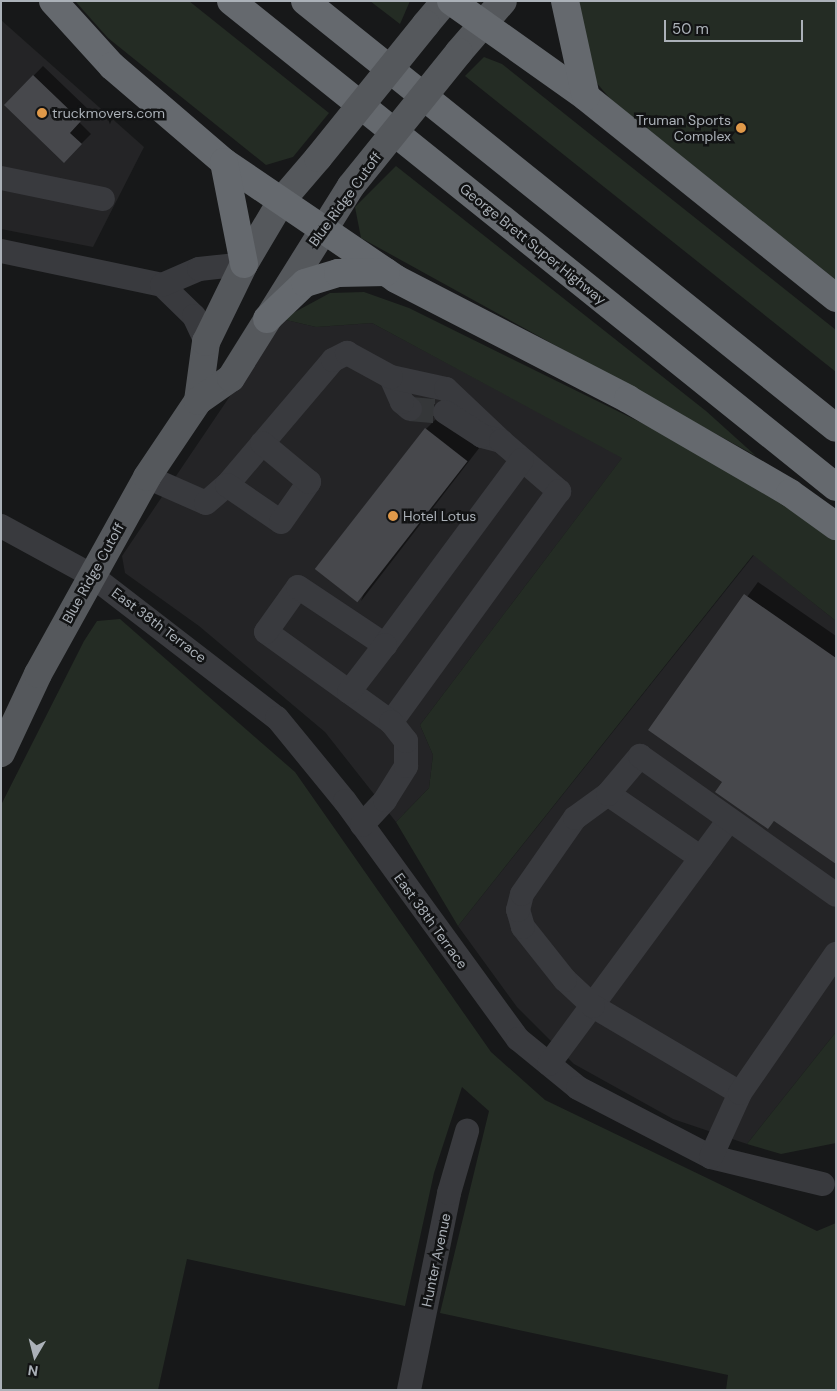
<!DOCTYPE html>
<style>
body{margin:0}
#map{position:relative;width:837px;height:1391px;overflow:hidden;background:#171819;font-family:"DM Sans",sans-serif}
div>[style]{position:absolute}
.built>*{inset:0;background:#242426}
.green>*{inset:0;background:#242c24}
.shadow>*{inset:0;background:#0007}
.building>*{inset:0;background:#47484c;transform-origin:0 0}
.minor-tunnel>*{height:24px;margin-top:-12px;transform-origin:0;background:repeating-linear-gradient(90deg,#353739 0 24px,transparent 0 36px)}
.minor>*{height:24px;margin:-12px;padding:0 12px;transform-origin:12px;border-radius:12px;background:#393a3e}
.major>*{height:28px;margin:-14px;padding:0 14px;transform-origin:14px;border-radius:14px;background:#55585c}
.highway>*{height:28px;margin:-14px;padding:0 14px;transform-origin:14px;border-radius:14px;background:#65696e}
.major-bridge>*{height:28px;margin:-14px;padding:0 14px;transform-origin:14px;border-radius:14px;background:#55585c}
.dots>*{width:14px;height:14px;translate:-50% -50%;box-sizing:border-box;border:2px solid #121314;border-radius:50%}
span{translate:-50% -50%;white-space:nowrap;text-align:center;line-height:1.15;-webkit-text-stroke:5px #121314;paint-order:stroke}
.poi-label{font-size:14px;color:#abb1b8}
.left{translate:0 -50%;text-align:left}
.right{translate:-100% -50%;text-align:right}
.street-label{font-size:14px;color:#abb1b8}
.frame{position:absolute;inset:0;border:2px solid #abb1b8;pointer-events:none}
.north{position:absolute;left:10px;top:1331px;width:50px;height:50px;-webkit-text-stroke:4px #121314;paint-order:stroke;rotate:188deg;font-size:14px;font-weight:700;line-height:20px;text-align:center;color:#abb1b8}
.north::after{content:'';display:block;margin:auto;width:18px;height:22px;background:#abb1b8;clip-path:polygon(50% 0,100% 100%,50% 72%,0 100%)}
.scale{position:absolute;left:664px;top:20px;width:139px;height:22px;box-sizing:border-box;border:2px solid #abb1b8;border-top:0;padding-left:6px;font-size:15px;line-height:18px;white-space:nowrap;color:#abb1b8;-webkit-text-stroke:4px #121314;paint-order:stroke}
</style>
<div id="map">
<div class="built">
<div style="clip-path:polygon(1px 20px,144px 147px,93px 247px,1px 229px)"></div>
<div style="clip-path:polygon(282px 319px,316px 327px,372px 323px,623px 457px,420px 725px,433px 755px,429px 788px,396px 822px,325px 732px,199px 626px,125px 573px,122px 556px)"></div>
<div style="clip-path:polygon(754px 555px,836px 621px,836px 1032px,747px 1144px,673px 1119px,574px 1064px,517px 1007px,458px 926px)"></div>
</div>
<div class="green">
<div style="clip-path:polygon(75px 1px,189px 1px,329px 113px,293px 157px,266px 165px,108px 38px)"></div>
<div style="clip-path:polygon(370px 1px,410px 1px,400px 24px)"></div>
<div style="clip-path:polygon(575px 1px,836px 1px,836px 280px,613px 102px,589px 74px)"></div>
<div style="clip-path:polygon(484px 57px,502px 64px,836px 330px,836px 372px,465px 76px)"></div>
<div style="clip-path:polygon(396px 166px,706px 411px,756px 456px,361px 238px,355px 207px)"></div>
<div style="clip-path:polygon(364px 292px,409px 308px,739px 471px,836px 539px,836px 621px,753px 555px,458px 926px,396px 822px,429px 788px,433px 755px,420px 725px,622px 458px,372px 323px,316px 327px,282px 319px,330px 293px)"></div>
<div style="clip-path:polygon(120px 619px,295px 772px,491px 1052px,545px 1100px,817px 1231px,836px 1223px,836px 1390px,726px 1390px,728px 1375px,440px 1313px,489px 1111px,462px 1087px,434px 1173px,405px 1306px,187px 1259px,158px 1390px,1px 1390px,1px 805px,84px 641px,97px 621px)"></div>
<div style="clip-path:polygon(836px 1032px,836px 1143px,781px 1154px,747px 1144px)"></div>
</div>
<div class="shadow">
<div style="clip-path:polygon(43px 66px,90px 111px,79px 122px,91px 134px,64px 161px,5px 105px)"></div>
<div style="clip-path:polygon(439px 416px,480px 447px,361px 601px,426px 429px)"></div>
<div style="clip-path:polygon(758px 582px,836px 636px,836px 862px,775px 820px,768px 827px,724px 781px,650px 729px)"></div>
</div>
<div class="building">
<div style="clip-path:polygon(33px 75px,81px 121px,70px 133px,82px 144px,64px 163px,4px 105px)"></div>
<div style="left:425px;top:428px;width:54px;height:179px;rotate:38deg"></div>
<div style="clip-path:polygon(744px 594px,836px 658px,836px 864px,774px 821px,768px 829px,715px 792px,722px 782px,648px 730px)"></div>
</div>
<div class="minor-tunnel">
<div style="left:410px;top:409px;width:35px;rotate:5deg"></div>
</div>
<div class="minor">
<div style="left:1px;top:178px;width:104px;rotate:11.6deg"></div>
<div style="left:1px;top:251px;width:165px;rotate:11.9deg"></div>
<div style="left:162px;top:285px;width:45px;rotate:44.1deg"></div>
<div style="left:194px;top:316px;width:29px;rotate:65deg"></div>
<div style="left:162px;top:285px;width:40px;rotate:-23.4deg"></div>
<div style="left:199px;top:269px;width:45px;rotate:-6.3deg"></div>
<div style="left:410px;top:409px;width:11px;rotate:-139deg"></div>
<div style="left:402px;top:402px;width:27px;rotate:-114deg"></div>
<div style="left:391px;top:377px;width:56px;rotate:12.3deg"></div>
<div style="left:446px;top:389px;width:76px;rotate:43.4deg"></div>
<div style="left:501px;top:441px;width:20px;rotate:-165deg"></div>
<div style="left:482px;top:436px;width:44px;rotate:-147deg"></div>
<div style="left:501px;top:441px;width:77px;rotate:40.8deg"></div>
<div style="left:559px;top:491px;width:286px;rotate:126deg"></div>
<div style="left:391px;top:722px;width:154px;rotate:-144.2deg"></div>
<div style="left:266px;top:632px;width:55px;rotate:-54.6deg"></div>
<div style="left:298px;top:587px;width:105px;rotate:33.7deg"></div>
<div style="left:385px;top:645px;width:230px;rotate:-53.5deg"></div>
<div style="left:147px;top:477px;width:64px;rotate:23.8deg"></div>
<div style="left:206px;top:503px;width:28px;rotate:-41deg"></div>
<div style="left:227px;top:485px;width:164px;rotate:-49.7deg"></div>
<div style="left:333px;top:360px;width:16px;rotate:-27deg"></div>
<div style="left:347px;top:353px;width:50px;rotate:28.6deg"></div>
<div style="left:227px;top:485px;width:65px;rotate:34.4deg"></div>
<div style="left:281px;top:522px;width:49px;rotate:-55deg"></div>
<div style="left:309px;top:482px;width:61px;rotate:-140.3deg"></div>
<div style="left:1px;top:526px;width:102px;rotate:28.6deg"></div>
<div style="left:91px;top:575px;width:235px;rotate:37.6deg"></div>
<div style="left:277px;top:718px;width:107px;rotate:50.7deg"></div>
<div style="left:345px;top:801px;width:294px;rotate:54deg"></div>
<div style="left:518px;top:1039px;width:77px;rotate:39.2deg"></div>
<div style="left:578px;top:1088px;width:150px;rotate:27.4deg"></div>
<div style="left:711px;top:1157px;width:115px;rotate:13.6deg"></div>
<div style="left:349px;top:692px;width:59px;rotate:-52.5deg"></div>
<div style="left:608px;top:794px;width:113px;rotate:34.5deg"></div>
<div style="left:362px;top:825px;width:34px;rotate:-47deg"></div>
<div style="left:385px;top:800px;width:40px;rotate:-58deg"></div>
<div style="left:406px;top:766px;width:25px;rotate:-90deg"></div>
<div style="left:406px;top:741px;width:24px;rotate:-128deg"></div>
<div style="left:549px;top:1064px;width:303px;rotate:-53.6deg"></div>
<div style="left:740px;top:1093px;width:171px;rotate:-149.4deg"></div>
<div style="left:593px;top:1006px;width:38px;rotate:-137deg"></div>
<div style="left:565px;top:980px;width:68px;rotate:-128.4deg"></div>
<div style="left:523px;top:927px;width:18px;rotate:-106deg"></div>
<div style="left:518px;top:910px;width:16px;rotate:-76deg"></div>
<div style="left:522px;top:894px;width:93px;rotate:-55.1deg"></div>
<div style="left:575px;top:818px;width:41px;rotate:-36deg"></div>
<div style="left:608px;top:794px;width:50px;rotate:-49.9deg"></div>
<div style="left:640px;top:756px;width:240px;rotate:35.3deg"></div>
<div style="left:711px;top:1157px;width:70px;rotate:-65.6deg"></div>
<div style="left:740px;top:1093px;width:169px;rotate:-55.4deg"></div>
<div style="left:409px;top:1390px;width:201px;rotate:-78.5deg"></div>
<div style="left:449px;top:1193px;width:65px;rotate:-73.8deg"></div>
</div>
<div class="major">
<div style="left:426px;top:24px;width:30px;rotate:-50deg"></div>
<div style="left:459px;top:52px;width:67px;rotate:-49.2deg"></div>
<div style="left:198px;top:401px;width:60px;rotate:-82.3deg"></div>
<div style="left:206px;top:342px;width:87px;rotate:-64deg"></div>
<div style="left:244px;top:264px;width:74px;rotate:-59.3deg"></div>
<div style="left:282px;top:200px;width:55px;rotate:-49.4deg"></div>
<div style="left:1px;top:753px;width:87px;rotate:-64.9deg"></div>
<div style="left:38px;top:674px;width:225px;rotate:-61deg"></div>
<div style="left:147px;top:477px;width:92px;rotate:-56.1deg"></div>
<div style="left:198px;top:401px;width:40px;rotate:-34.9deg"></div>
<div style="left:231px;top:378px;width:226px;rotate:-58deg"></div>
</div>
<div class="highway">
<div style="left:53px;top:1px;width:88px;rotate:47.8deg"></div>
<div style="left:112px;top:66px;width:148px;rotate:40.6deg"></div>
<div style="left:224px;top:162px;width:208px;rotate:34.2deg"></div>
<div style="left:396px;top:279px;width:261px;rotate:27.3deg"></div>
<div style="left:628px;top:399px;width:187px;rotate:30.1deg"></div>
<div style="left:790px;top:493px;width:57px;rotate:35.7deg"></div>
<div style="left:231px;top:1px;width:776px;rotate:38.78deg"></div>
<div style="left:305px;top:1px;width:681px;rotate:38.8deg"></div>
<div style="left:451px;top:1px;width:166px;rotate:35.4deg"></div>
<div style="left:586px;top:97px;width:321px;rotate:38.8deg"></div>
<div style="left:565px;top:1px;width:98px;rotate:77.7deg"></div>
<div style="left:224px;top:162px;width:104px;rotate:78.9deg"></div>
<div style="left:267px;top:319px;width:52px;rotate:-43.5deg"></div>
<div style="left:305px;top:283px;width:34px;rotate:-17deg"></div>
<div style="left:338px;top:273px;width:48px;rotate:-1.2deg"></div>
</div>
<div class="major-bridge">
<div style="left:318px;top:158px;width:172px;rotate:-51.1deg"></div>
<div style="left:351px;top:186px;width:172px;rotate:-51.1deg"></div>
</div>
<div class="dots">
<div style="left:42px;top:113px;background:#e09949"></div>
<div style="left:741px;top:128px;background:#e09949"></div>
<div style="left:393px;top:516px;background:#e09949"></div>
</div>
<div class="poi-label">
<span class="left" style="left:52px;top:113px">truckmovers.com</span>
<span class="right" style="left:731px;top:128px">Truman Sports<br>Complex</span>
<span class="left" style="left:403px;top:516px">Hotel Lotus</span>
</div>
<div class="street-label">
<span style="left:345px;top:199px;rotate:-54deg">Blue Ridge Cutoff</span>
<span style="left:533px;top:244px;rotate:39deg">George Brett Super Highway</span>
<span style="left:93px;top:573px;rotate:-61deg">Blue Ridge Cutoff</span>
<span style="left:159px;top:625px;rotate:37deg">East 38th Terrace</span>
<span style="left:431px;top:921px;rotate:54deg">East 38th Terrace</span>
<span style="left:436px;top:1260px;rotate:-78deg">Hunter Avenue</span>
</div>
<div class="frame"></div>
<div class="north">N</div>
<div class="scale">50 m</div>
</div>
